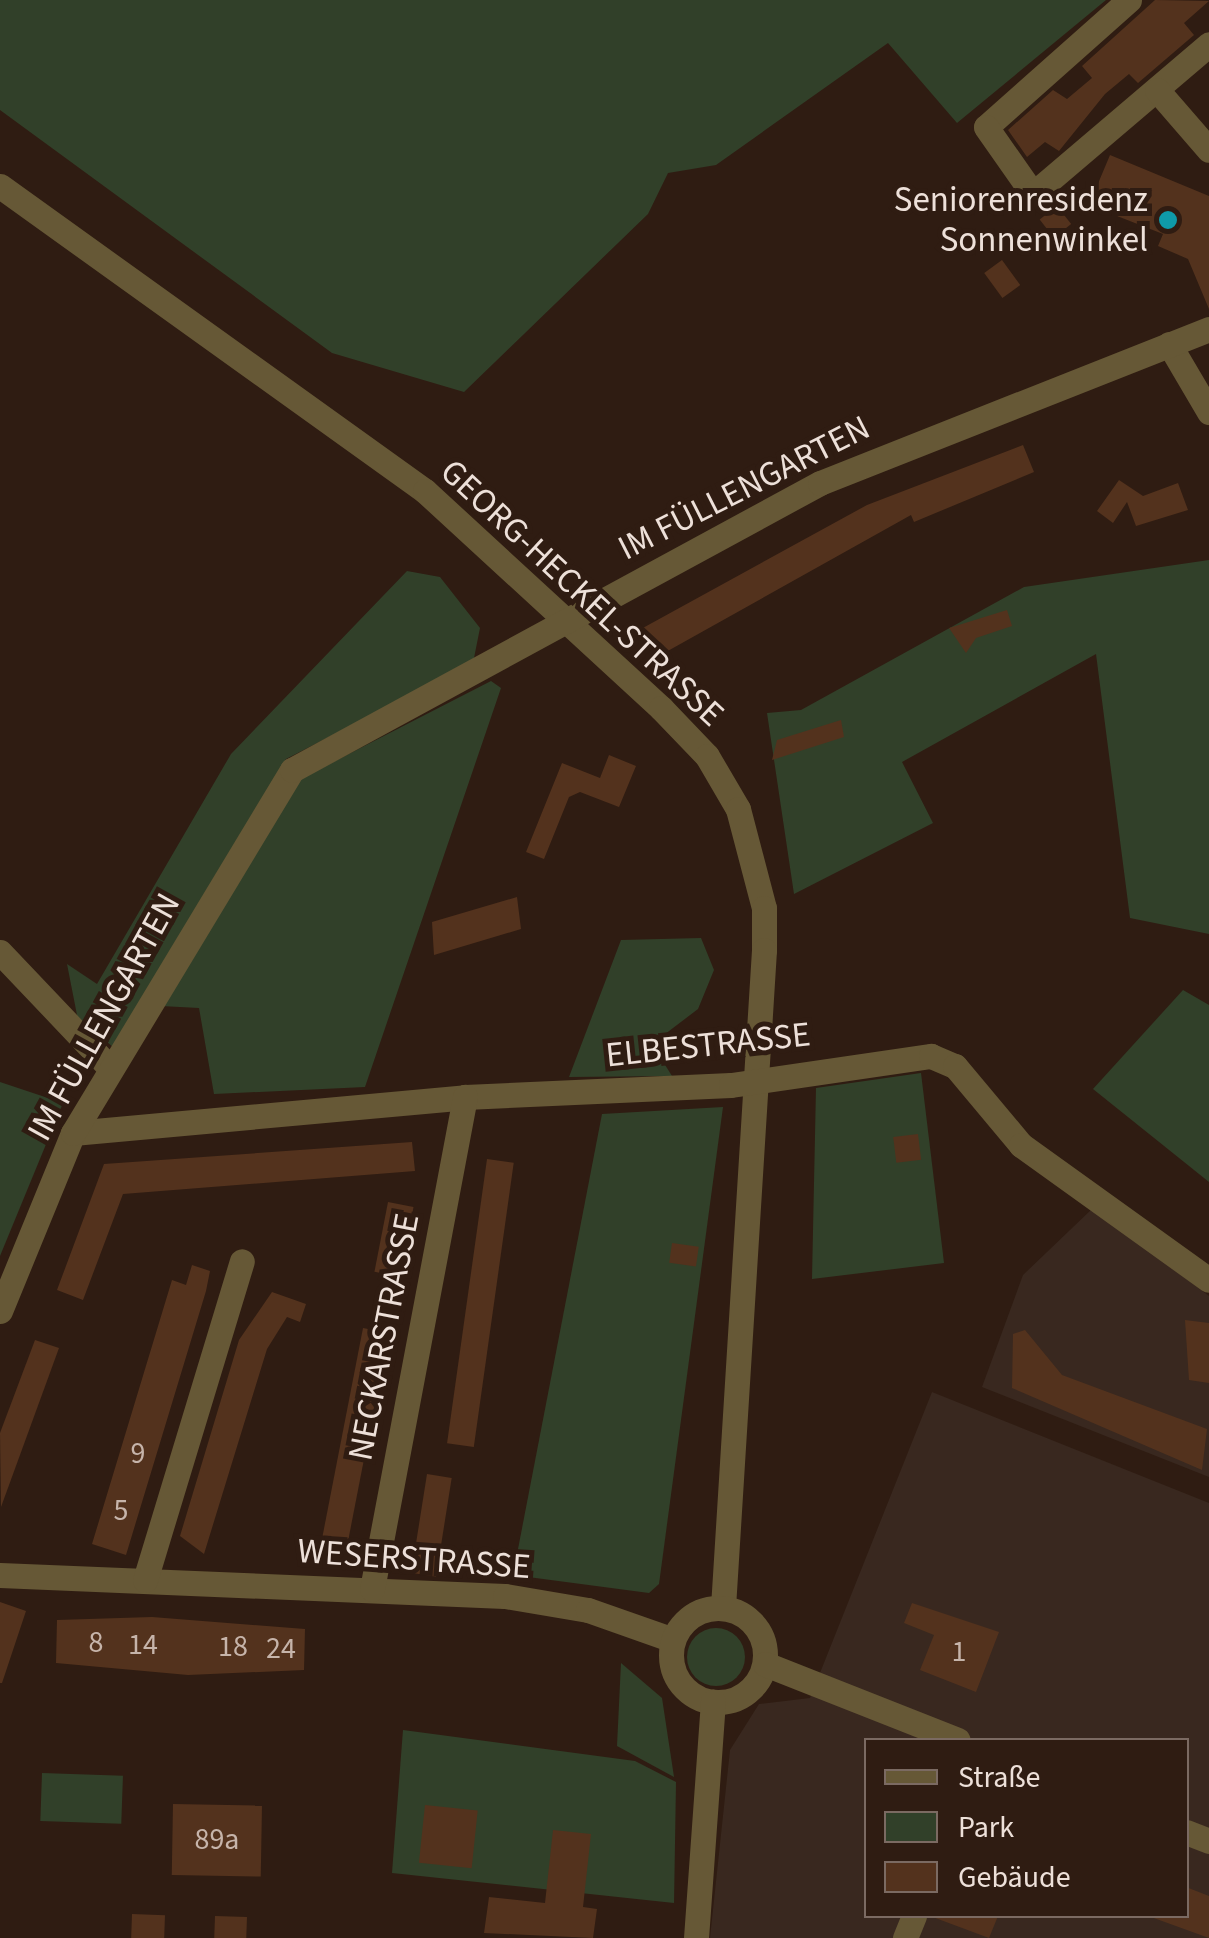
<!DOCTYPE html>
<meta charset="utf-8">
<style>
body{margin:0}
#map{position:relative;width:1209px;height:1938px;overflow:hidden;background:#2f1c12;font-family:"Source Sans 3",sans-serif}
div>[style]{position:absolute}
.commercial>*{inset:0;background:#39281f}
.green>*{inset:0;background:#314029;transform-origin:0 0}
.round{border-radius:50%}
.building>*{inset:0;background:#53321d;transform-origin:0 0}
.minor>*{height:25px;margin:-12.5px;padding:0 12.5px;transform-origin:12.5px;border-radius:12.5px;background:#665836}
.minor>.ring{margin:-12.5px;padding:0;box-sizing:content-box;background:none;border:25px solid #665836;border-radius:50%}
.dots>*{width:28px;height:28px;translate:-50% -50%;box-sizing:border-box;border:5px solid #2f1c12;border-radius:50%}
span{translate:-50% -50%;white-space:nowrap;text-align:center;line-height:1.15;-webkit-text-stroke:10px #2f1c12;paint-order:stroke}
.number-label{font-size:30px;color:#c6b4aa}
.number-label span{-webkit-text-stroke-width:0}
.poi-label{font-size:35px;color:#ede0d9}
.right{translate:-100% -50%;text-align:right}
.street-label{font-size:35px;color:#ede0d9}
.legend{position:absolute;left:864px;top:1738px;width:325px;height:180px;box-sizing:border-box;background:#2f1c12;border:2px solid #7b6a62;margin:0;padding:12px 18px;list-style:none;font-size:30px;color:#ede0d9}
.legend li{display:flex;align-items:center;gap:20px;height:50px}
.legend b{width:50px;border:2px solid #7b6a62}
</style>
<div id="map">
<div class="commercial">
<div style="clip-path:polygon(1093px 1208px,1209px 1296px,1209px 1477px,982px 1387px,1023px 1275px)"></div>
<div style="clip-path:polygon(evenodd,932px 1392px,1209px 1503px,1209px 1938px,710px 1938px,730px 1750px,759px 1704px,810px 1698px,932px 1392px,866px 1740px,1186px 1740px,1186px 1916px,866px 1916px,866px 1740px)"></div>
</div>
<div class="green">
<div style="clip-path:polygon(0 0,1106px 0,957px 123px,888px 43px,716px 165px,668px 173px,648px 214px,464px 392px,332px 353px,0 110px)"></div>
<div style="clip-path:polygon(1209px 560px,1209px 934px,1130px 918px,1096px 654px,902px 762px,933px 823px,794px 894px,767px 713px,801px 710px,1024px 587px)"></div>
<div style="clip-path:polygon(407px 571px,440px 577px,480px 628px,473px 663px,286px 759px,114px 1048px,99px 1035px,104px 1026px,94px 1032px,78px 1020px,67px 964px,97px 984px,231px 754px)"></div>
<div style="clip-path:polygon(491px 681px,501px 688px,365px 1087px,214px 1094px,199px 1008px,161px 1006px,300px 779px)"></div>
<div style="clip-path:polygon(701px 938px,714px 970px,698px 1009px,652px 1044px,672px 1076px,569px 1077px,621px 940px)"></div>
<div style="clip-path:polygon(1183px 990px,1209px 1005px,1209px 1182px,1093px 1089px)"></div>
<div style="clip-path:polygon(921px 1073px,944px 1263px,812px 1279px,816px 1088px)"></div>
<div style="clip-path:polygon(0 1082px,63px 1103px,0 1256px)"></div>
<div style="clip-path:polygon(723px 1107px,659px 1584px,649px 1593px,513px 1575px,602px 1114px)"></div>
<div class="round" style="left:687px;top:1628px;width:58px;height:58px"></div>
<div style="clip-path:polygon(621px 1663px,662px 1698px,674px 1777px,617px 1746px)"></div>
<div style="clip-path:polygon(403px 1730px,635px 1761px,676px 1782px,674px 1903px,392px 1873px)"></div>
<div style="left:42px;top:1773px;width:81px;height:48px;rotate:2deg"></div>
</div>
<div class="building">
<div style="clip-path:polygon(1155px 0,1209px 1px,1184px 23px,1194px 35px,1138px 83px,1129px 74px,1105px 94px,1059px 151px,1045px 142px,1027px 157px,1008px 130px,1053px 90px,1067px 99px,1092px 78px,1082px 66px)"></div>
<div style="clip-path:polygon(1110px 155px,1209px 196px,1209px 309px,1188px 259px,1158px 246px,1163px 234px,1089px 205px)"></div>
<div style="left:1057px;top:206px;width:23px;height:22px;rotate:52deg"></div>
<div style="left:1002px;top:260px;width:31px;height:22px;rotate:54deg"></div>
<div style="clip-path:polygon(1023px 445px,1034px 472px,914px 522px,911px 515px,657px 657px,641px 629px,867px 505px)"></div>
<div style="clip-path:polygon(1119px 480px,1143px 496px,1178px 483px,1188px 510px,1136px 526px,1127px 502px,1113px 523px,1097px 511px)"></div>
<div style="clip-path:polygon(1007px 610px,1012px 626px,976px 638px,966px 653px,949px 628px)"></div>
<div style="clip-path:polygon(841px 720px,844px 737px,772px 760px,777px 740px)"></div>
<div style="clip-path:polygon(609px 755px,636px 766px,619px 807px,580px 792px,569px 797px,544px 859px,526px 852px,562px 763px,600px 778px)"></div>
<div style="clip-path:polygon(517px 897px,521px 929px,434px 955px,432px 922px)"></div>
<div style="left:918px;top:1134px;width:26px;height:25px;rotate:83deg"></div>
<div style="clip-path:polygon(412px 1142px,415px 1171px,123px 1194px,83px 1300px,57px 1290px,104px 1164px)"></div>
<div style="left:487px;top:1159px;width:27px;height:287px;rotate:8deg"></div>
<div style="left:388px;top:1202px;width:26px;height:71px;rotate:11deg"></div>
<div style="left:672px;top:1243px;width:27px;height:20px;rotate:8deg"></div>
<div style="clip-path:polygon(192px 1265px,210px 1271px,206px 1291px,126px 1555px,92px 1544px,172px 1280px,186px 1285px)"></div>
<div style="clip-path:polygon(272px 1292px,306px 1304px,300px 1322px,287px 1317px,267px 1349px,204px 1554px,180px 1536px,239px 1340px)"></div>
<div style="clip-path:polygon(1185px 1320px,1209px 1323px,1209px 1383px,1189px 1380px)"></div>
<div style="left:363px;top:1328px;width:26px;height:236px;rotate:11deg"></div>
<div style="clip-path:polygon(1025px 1330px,1062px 1375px,1207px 1429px,1202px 1470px,1012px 1388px,1013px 1334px)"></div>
<div style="clip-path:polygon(35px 1340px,59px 1348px,1px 1507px,0 1433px)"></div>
<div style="left:427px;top:1474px;width:25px;height:100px;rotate:9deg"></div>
<div style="clip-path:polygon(0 1602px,26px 1611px,2px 1683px,0 1683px)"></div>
<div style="clip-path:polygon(912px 1603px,999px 1632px,976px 1692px,920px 1670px,934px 1635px,904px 1623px)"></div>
<div style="clip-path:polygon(152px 1617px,305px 1629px,304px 1670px,188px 1675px,56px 1663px,57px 1620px)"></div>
<div style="left:173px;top:1804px;width:89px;height:71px;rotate:1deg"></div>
<div style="left:425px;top:1805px;width:53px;height:58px;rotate:6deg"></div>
<div style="clip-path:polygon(553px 1830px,591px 1834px,583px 1907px,597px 1909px,593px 1938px,484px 1933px,489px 1897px,545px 1903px)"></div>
<div style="clip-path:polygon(1186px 1887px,1209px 1896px,1209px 1938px,1151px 1917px,1186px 1916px)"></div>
<div style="left:132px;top:1914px;width:33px;height:24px;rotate:2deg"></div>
<div style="left:215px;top:1916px;width:32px;height:22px;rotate:2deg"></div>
<div style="clip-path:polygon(930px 1916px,998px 1916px,989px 1938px)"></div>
</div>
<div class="minor">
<div style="left:1129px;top:0;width:191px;rotate:138.4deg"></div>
<div style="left:986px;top:127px;width:82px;rotate:55deg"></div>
<div style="left:1033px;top:194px;width:231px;rotate:-40.4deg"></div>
<div style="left:1157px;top:90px;width:79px;rotate:49.1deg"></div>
<div style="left:0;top:186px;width:523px;rotate:35.67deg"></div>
<div style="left:425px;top:491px;width:321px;rotate:42.6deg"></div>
<div style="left:661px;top:708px;width:66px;rotate:46.2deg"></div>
<div style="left:707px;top:756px;width:61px;rotate:59.7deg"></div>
<div style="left:738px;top:809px;width:102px;rotate:75.3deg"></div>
<div style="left:764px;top:908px;width:42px;rotate:90deg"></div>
<div style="left:764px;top:950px;width:659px;rotate:93.57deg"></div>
<div style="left:1169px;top:344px;width:79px;rotate:59.5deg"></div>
<div style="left:0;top:952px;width:161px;rotate:46.5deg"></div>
<div style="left:73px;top:1133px;width:394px;rotate:-5.2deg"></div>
<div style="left:465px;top:1097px;width:266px;rotate:-2.6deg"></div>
<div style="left:731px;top:1085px;width:202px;rotate:-8.3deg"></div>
<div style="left:931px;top:1056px;width:26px;rotate:23deg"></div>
<div style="left:955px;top:1066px;width:103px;rotate:50.1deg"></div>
<div style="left:1021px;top:1145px;width:231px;rotate:35.7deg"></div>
<div style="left:0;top:1311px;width:192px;rotate:-67.7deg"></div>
<div style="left:73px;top:1133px;width:424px;rotate:-58.9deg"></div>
<div style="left:292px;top:770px;width:601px;rotate:-28.53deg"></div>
<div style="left:820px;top:483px;width:418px;rotate:-21.6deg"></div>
<div style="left:0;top:1575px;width:505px;rotate:2.38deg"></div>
<div style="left:505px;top:1596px;width:84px;rotate:9.6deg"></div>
<div style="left:588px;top:1610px;width:90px;rotate:19.4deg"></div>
<div style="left:145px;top:1580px;width:333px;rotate:-73.1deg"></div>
<div style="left:372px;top:1589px;width:501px;rotate:-79.3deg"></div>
<div class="ring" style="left:671px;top:1608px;width:69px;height:69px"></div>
<div style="left:765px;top:1664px;width:207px;rotate:21.5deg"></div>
<div style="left:1186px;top:1832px;width:25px;rotate:21deg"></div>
<div style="left:696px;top:1938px;width:237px;rotate:-85.9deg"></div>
<div style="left:905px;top:1938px;width:24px;rotate:-68deg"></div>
</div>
<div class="dots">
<div style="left:1168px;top:220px;background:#0f9aa8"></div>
</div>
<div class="number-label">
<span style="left:138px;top:1454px">9</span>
<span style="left:121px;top:1511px">5</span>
<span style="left:96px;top:1643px">8</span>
<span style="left:143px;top:1645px">14</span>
<span style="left:233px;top:1647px">18</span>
<span style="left:281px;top:1649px">24</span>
<span style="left:959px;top:1652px">1</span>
<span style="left:217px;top:1840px">89a</span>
</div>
<div class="poi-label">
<span class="right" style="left:1148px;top:220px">Seniorenresidenz<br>Sonnenwinkel</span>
</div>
<div class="street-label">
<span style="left:744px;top:488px;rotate:-27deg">IM FÜLLENGARTEN</span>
<span style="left:582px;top:593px;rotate:43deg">GEORG-HECKEL-STRASSE</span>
<span style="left:104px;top:1017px;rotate:-61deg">IM FÜLLENGARTEN</span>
<span style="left:708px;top:1045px;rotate:-6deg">ELBESTRASSE</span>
<span style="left:384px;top:1337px;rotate:-79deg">NECKARSTRASSE</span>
<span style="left:414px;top:1559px;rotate:4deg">WESERSTRASSE</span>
</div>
<ul class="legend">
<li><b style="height:12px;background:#665836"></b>Straße</li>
<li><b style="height:28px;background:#314029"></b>Park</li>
<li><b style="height:28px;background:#53321d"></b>Gebäude</li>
</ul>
</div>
